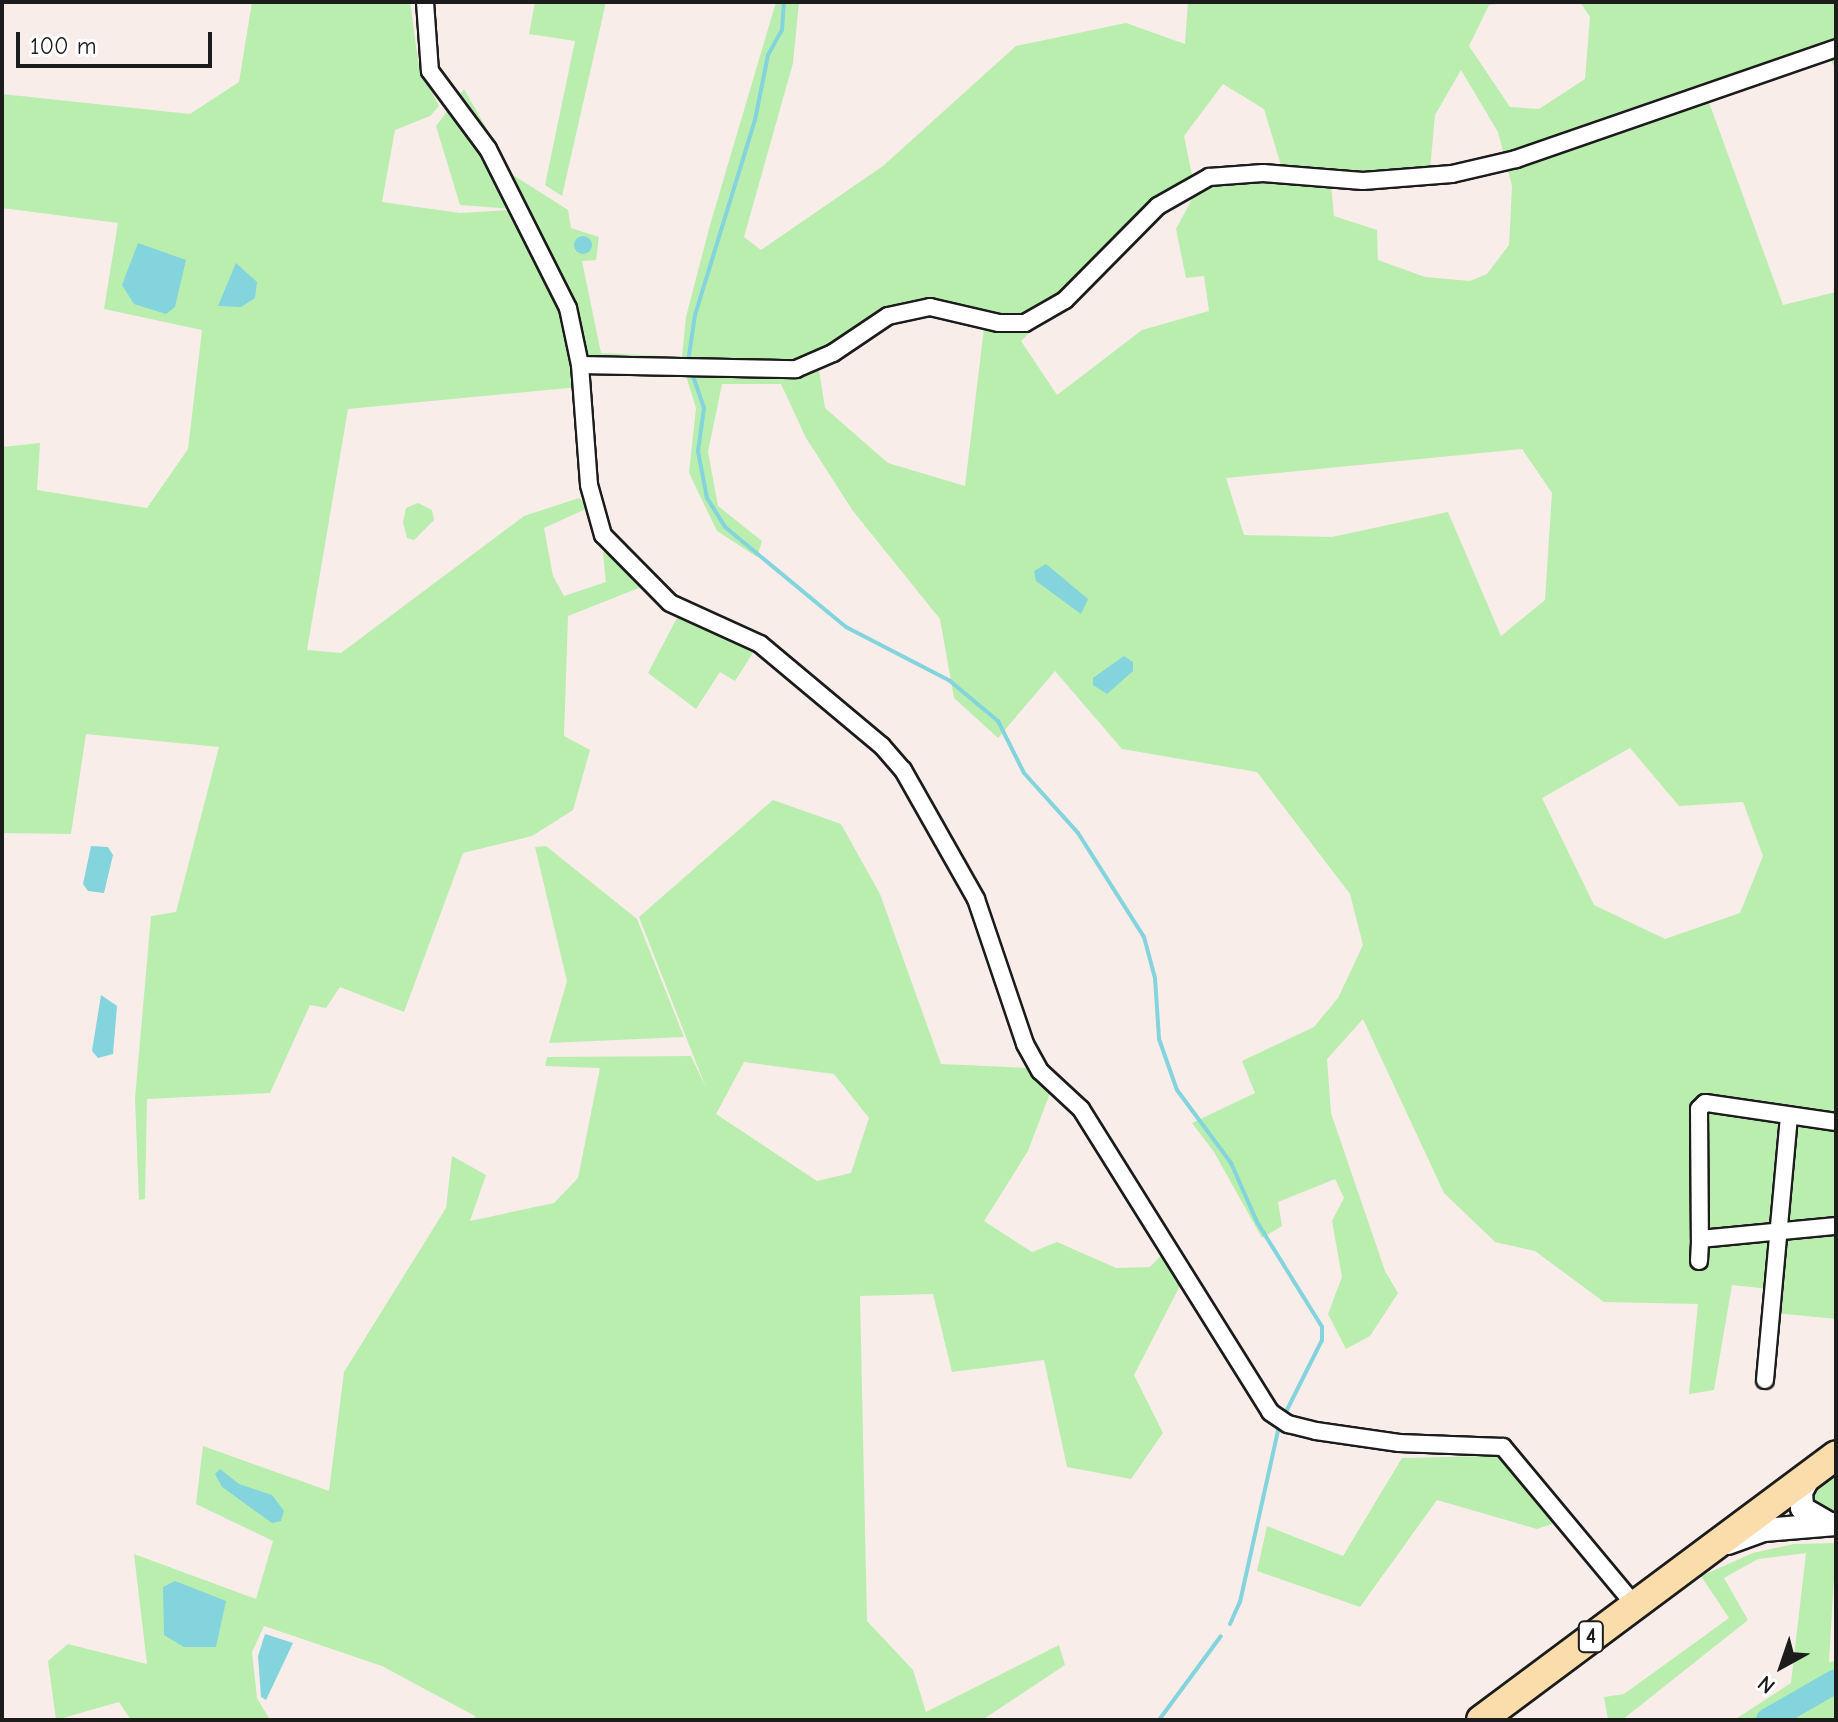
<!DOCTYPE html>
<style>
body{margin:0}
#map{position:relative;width:1838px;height:1722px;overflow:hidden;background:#f8ede9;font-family:"Comic Neue",sans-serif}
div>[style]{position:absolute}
.green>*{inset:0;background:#baeeaf}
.water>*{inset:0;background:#83d4dd}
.round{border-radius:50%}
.stream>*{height:4px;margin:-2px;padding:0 2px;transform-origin:2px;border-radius:2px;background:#83d4dd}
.river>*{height:24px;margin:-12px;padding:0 12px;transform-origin:12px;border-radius:12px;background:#83d4dd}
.roads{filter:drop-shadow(2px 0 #1c1c1c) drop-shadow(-2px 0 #1c1c1c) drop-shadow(0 2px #1c1c1c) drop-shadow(0 -2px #1c1c1c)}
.street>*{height:16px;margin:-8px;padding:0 8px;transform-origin:8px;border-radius:8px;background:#fff}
.secondary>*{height:22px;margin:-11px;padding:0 11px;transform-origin:11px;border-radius:11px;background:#fff}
.highway>*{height:28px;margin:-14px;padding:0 14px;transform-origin:14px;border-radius:14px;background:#faddab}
span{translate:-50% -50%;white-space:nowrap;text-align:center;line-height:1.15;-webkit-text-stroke:6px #fff;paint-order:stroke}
.shield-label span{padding:2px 6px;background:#fff;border:2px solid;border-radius:6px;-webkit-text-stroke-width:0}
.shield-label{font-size:22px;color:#1c1c1c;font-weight:700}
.frame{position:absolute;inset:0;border:4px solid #1c1c1c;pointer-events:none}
.north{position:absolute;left:1742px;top:1626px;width:80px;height:80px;-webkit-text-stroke:6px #fff;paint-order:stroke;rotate:220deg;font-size:22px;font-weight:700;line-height:32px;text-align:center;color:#1c1c1c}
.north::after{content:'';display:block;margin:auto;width:28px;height:36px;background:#1c1c1c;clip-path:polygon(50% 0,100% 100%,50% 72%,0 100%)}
.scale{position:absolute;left:16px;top:32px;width:196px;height:36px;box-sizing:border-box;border:4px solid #1c1c1c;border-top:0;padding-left:10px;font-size:24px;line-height:28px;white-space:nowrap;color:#1c1c1c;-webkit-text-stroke:6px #fff;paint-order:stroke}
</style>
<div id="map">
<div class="green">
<div style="clip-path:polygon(252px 2px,410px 2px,419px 67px,439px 106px,430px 116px,395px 130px,382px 202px,460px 213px,512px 210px,562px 309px,579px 387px,348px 409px,307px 650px,341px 653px,524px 516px,579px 498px,588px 508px,544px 528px,553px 576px,564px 596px,606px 582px,603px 553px,608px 549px,644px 586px,568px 616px,564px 736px,590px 750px,573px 810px,532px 836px,463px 853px,404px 1012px,340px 987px,326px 1008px,310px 1005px,270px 1093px,147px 1099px,145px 1199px,139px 1200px,135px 1098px,151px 916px,176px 912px,219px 747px,86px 734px,71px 834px,2px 833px,2px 447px,40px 443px,37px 490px,147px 508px,188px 449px,202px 330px,104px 309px,118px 223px,2px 208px,2px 94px,190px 114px,239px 82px)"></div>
<div style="clip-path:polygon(535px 2px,606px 2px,562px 196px,545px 185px,575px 41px,529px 34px)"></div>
<div style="clip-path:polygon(evenodd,776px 2px,799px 2px,793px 63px,744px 237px,761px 250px,883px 166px,1016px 46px,1126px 23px,1185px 44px,1188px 2px,1518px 2px,1489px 5px,1469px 46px,1510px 107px,1539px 109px,1585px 79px,1590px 17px,1580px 2px,1836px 2px,1836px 71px,1829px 56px,1707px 97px,1783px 305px,1836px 292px,1836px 1319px,1776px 1313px,1779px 1290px,1732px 1285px,1714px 1390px,1689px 1394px,1698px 1304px,1604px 1302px,1535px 1251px,1495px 1242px,1444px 1193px,1363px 1019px,1327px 1059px,1331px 1113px,1385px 1271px,1398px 1293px,1370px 1336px,1346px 1349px,1328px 1314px,1342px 1277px,1332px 1221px,1344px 1198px,1335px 1179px,1278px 1202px,1282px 1226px,1262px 1238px,1214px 1152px,1192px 1123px,1255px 1093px,1242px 1061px,1314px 1027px,1338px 998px,1363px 945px,1350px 894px,1257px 772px,1122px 749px,1055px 671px,998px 738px,954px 698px,940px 619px,853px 511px,806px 438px,781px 384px,722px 384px,708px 452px,718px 506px,762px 541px,757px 557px,717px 531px,689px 473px,696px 408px,685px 373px,586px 371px,563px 307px,513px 209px,460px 205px,436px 126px,464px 89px,513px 175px,568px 210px,571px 228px,599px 237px,596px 260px,582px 261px,601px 353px,682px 357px,686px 317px,710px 225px,776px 2px,1461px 70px,1498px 132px,1512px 186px,1509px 245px,1487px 274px,1470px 281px,1425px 277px,1378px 260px,1377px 230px,1334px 216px,1331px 183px,1429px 181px,1435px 115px,1461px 70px,776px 2px,1223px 84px,1264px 109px,1286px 182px,1238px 178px,1198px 188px,1176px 229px,1186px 278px,1204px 276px,1209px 311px,1142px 330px,1057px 395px,1021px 341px,1192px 175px,1184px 136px,1223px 84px,776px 2px,932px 316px,984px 328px,965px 486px,888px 463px,825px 408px,818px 364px,893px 322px,932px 316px,776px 2px,1522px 449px,1552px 493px,1545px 600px,1501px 636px,1448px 512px,1332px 537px,1244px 535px,1226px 478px,1522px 449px,776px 2px,1630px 748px,1679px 806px,1743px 802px,1763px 856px,1740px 913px,1665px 939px,1594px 905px,1542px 798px,1630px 748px)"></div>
<div style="clip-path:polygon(418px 503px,432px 510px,434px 520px,414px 540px,407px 538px,403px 522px,406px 508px)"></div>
<div style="clip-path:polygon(678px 616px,756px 648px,735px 681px,720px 672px,696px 709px,648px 673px)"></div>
<div style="clip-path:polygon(evenodd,773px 800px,841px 824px,880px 894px,941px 1064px,1026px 1068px,1050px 1093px,1028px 1151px,984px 1221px,1032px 1252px,1057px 1242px,1116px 1268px,1150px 1267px,1165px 1251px,1183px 1280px,1134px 1375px,1163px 1433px,1131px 1479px,1067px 1467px,1044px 1360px,952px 1372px,933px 1294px,860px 1296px,867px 1621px,913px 1670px,926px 1712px,1059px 1645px,1065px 1665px,982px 1720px,474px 1720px,475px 1716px,382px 1666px,264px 1626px,252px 1652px,257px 1698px,270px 1720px,131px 1720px,119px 1702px,56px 1720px,48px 1661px,68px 1644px,147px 1664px,134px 1554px,256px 1599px,273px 1541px,196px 1504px,203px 1446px,329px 1491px,344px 1372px,446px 1208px,452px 1156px,486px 1175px,470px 1221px,554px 1203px,578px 1178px,600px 1068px,545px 1066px,547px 1057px,691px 1056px,706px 1088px,639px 917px,773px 800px,744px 1062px,834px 1074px,869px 1118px,851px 1173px,817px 1181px,716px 1114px,744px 1062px)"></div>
<div style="clip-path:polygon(546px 846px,637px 919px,684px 1037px,549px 1043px,567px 981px,535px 847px)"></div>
<div style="clip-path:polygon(1498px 1456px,1555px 1523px,1537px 1529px,1437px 1500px,1360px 1607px,1257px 1571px,1267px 1526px,1343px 1556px,1402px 1458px)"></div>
<div style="clip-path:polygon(1836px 1475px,1836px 1514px,1814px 1507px,1814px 1493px)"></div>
<div style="clip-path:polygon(1836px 1543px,1829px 1662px,1836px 1661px,1836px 1720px,1734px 1720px,1791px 1683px,1806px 1553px,1758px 1559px,1724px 1578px,1748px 1620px,1622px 1720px,1608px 1720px,1604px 1697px,1624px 1694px,1729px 1618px,1701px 1576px,1753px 1553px,1794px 1544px)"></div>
</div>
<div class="water">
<div class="round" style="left:574px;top:236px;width:18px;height:18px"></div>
<div style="clip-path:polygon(138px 243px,186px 260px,175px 307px,166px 314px,134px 304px,122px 285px)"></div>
<div style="clip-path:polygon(236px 263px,257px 282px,255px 298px,241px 307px,218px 306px)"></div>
<div style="clip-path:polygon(1046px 564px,1088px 599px,1081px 614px,1036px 581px,1034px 571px)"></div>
<div style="clip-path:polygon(1124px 656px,1133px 662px,1133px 671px,1107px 694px,1093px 685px,1093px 678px)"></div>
<div style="clip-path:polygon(91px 846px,108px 847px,113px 855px,104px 893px,88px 891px,83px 884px)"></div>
<div style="clip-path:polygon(101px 995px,117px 1006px,113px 1054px,98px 1058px,92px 1051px)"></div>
<div style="clip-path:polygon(220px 1469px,239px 1484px,272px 1495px,284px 1511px,281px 1521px,272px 1523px,222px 1487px,215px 1474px)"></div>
<div style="clip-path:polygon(175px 1581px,226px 1601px,216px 1647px,184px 1647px,164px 1635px,163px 1587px)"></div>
<div style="clip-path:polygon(265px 1634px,293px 1643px,266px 1700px,261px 1697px,258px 1656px)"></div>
</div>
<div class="stream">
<div style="left:688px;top:362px;width:48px;rotate:-81.5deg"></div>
<div style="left:695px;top:315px;width:204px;rotate:-72.9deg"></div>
<div style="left:755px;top:120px;width:66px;rotate:-78.7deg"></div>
<div style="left:768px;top:55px;width:29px;rotate:-61deg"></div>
<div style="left:782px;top:30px;width:28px;rotate:-86deg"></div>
<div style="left:691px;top:370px;width:40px;rotate:71.1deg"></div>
<div style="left:704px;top:408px;width:43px;rotate:97.9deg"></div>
<div style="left:698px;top:451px;width:48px;rotate:79.2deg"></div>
<div style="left:707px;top:498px;width:34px;rotate:58deg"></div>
<div style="left:725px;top:527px;width:157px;rotate:39.6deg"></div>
<div style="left:846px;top:627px;width:117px;rotate:27.4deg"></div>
<div style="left:950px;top:681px;width:62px;rotate:39.8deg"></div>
<div style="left:998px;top:721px;width:58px;rotate:63.4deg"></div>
<div style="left:1024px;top:773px;width:81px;rotate:48deg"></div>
<div style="left:1078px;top:833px;width:123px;rotate:57.6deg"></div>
<div style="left:1144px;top:937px;width:42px;rotate:75deg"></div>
<div style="left:1155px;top:978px;width:61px;rotate:86.2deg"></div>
<div style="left:1159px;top:1039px;width:54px;rotate:70.6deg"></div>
<div style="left:1177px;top:1090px;width:91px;rotate:53.5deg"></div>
<div style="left:1231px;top:1163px;width:64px;rotate:66.2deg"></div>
<div style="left:1257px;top:1222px;width:123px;rotate:58.2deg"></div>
<div style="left:1322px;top:1327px;width:13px;rotate:90deg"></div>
<div style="left:1322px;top:1340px;width:78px;rotate:116.6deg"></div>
<div style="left:1230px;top:1624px;width:24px;rotate:-66deg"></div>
<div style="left:1240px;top:1602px;width:176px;rotate:-77.5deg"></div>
<div style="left:1159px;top:1720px;width:104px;rotate:-53.6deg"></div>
</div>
<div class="river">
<div style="left:1768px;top:1720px;width:78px;rotate:-29.8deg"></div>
</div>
<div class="roads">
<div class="street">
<div style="left:425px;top:2px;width:69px;rotate:85.9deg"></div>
<div style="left:430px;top:71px;width:97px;rotate:53.4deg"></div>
<div style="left:488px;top:149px;width:178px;rotate:63.3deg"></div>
<div style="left:568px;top:308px;width:58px;rotate:78.1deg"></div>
<div style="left:580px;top:365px;width:120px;rotate:85.7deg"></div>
<div style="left:589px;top:485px;width:52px;rotate:74.4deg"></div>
<div style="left:603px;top:535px;width:95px;rotate:45.4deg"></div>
<div style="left:670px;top:603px;width:99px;rotate:24.5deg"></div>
<div style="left:760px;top:644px;width:159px;rotate:39.9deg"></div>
<div style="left:882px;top:746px;width:32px;rotate:49deg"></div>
<div style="left:903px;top:770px;width:148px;rotate:60.5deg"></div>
<div style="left:976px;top:899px;width:153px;rotate:71.3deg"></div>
<div style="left:1025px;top:1044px;width:31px;rotate:61deg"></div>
<div style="left:1040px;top:1071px;width:56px;rotate:42.8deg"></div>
<div style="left:1081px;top:1109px;width:357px;rotate:58deg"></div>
<div style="left:1270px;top:1412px;width:22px;rotate:34deg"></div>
<div style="left:1288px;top:1424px;width:29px;rotate:14deg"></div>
<div style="left:1316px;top:1431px;width:84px;rotate:8.2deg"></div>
<div style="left:1399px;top:1443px;width:104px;rotate:2.2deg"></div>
<div style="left:1503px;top:1447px;width:204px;rotate:50.2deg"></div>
<div style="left:580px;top:365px;width:216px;rotate:1.1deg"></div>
<div style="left:796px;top:369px;width:40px;rotate:-23.4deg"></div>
<div style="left:833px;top:353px;width:66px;rotate:-33.9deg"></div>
<div style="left:888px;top:316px;width:43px;rotate:-12.1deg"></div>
<div style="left:930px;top:307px;width:71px;rotate:13.1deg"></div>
<div style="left:999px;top:323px;width:26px"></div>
<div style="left:1025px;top:323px;width:46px;rotate:-29.9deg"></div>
<div style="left:1065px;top:300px;width:132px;rotate:-45.3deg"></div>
<div style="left:1158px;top:206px;width:59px;rotate:-29.6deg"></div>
<div style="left:1209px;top:177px;width:54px;rotate:-4.2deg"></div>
<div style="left:1263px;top:173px;width:100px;rotate:4.6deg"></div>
<div style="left:1363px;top:181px;width:89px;rotate:-4.5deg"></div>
<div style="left:1452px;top:174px;width:66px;rotate:-13.2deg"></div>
<div style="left:1516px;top:159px;width:339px;rotate:-19.1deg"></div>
<div style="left:1836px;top:1122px;width:132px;rotate:-171.7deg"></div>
<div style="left:1705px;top:1103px;width:8px;rotate:135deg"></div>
<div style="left:1699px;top:1109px;width:130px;rotate:89.6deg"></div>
<div style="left:1700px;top:1239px;width:137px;rotate:-5.5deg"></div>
<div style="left:1699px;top:1261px;width:22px;rotate:-87deg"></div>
<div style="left:1765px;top:1380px;width:264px;rotate:-84.8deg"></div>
</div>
<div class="secondary">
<div style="left:1811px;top:1474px;width:21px;rotate:119deg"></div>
<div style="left:1801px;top:1492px;width:16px;rotate:86deg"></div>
<div style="left:1802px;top:1508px;width:30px;rotate:30deg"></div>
<div style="left:1728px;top:1543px;width:38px;rotate:-20deg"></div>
<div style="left:1764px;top:1530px;width:72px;rotate:-4.8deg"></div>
</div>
<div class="highway">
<div style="left:1481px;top:1720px;width:443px;rotate:-36.7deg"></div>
</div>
</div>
<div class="shield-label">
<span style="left:1591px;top:1637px">4</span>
</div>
<div class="frame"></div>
<div class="north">N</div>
<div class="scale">100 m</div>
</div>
